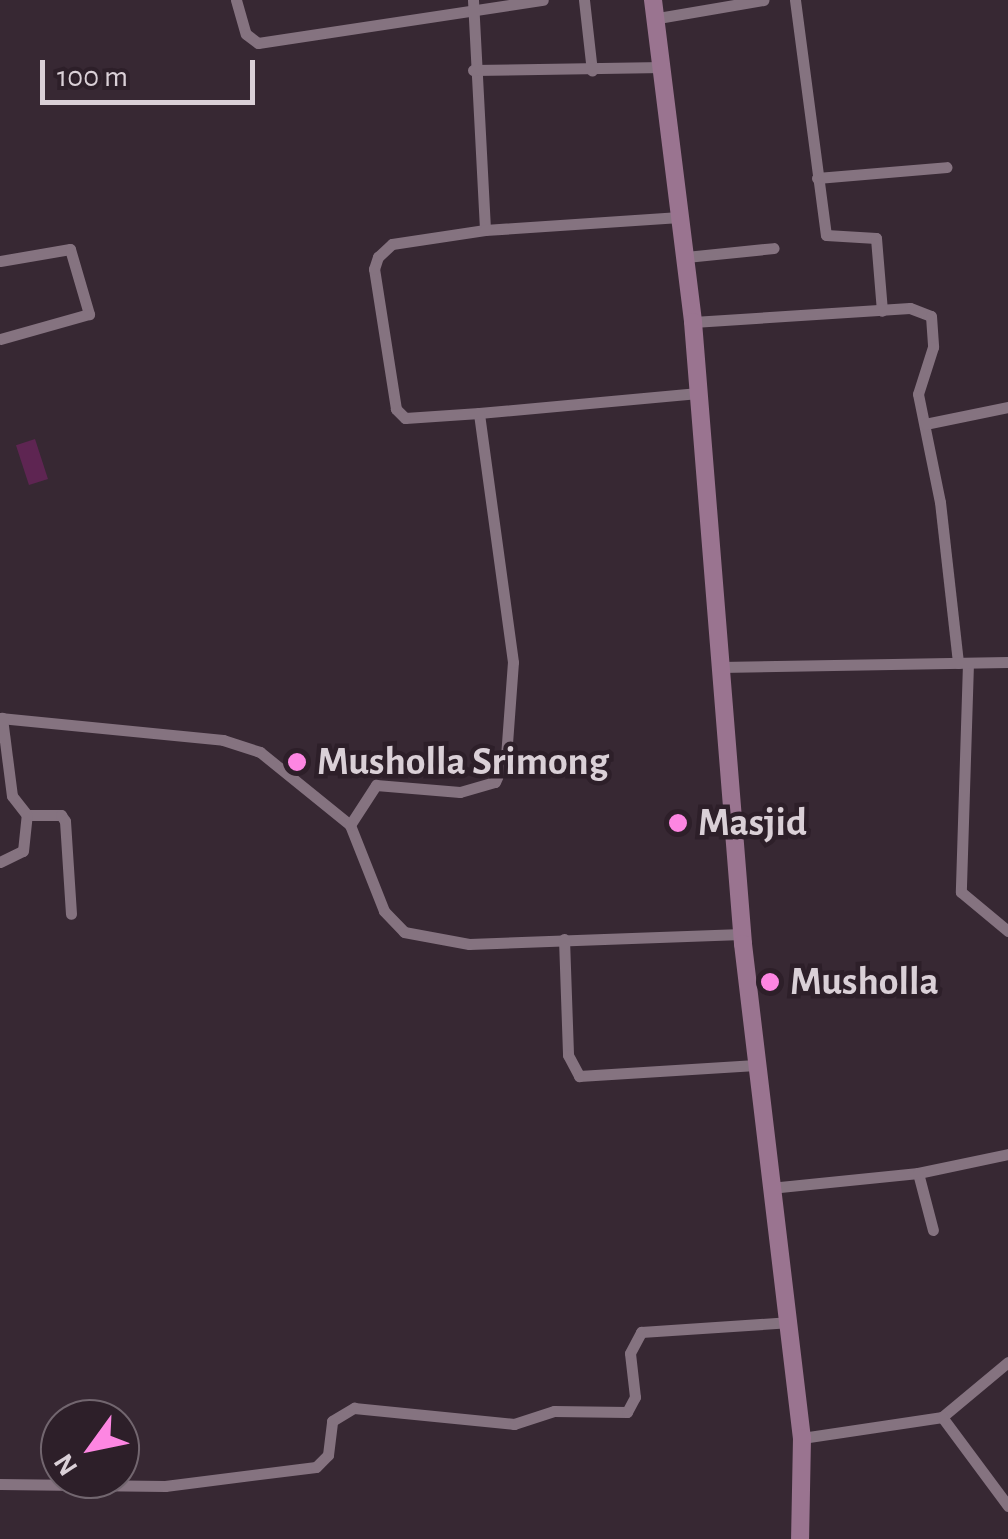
<!DOCTYPE html>
<style>
body{margin:0}
#map{position:relative;width:1008px;height:1539px;overflow:hidden;background:#372833;font-family:"Alegreya Sans",sans-serif}
div>[style]{position:absolute}
.building>*{inset:0;background:#5e2552;transform-origin:0 0}
.street>*{height:11px;margin:-5.5px;padding:0 5.5px;transform-origin:5.5px;border-radius:5.5px;background:#857380}
.secondary>*{height:18px;margin:-9px;padding:0 9px;transform-origin:9px;border-radius:9px;background:#9a7490}
.dots>*{width:28px;height:28px;translate:-50% -50%;box-sizing:border-box;border:5px solid #2d1f29;border-radius:50%}
span{translate:-50% -50%;white-space:nowrap;text-align:center;line-height:1.15;-webkit-text-stroke:9px #2d1f29;paint-order:stroke}
.poi-label{font-size:40px;color:#dad0d7;font-weight:700}
.left{translate:0 -50%;text-align:left}
.north{position:absolute;left:40px;top:1399px;width:100px;height:100px;box-sizing:border-box;background:#2d1f29;border:2px solid #72666f;border-radius:50%;rotate:237deg;font-size:28px;font-weight:700;line-height:40px;text-align:center;color:#dad0d7}
.north::after{content:'';display:block;margin:auto;width:35px;height:45px;background:#fd86e2;clip-path:polygon(50% 0,100% 100%,50% 72%,0 100%)}
.scale{position:absolute;left:40px;top:60px;width:215px;height:45px;box-sizing:border-box;border:5px solid #dad0d7;border-top:0;padding-left:12px;font-size:30px;line-height:35px;white-space:nowrap;color:#dad0d7;-webkit-text-stroke:8px #2d1f29;paint-order:stroke}
</style>
<div id="map">
<div class="building">
<div style="left:35px;top:439px;width:42px;height:20px;rotate:72deg"></div>
</div>
<div class="street">
<div style="left:236px;top:0;width:35px;rotate:74deg"></div>
<div style="left:246px;top:34px;width:15px;rotate:37deg"></div>
<div style="left:258px;top:43px;width:288px;rotate:-8.6deg"></div>
<div style="left:473px;top:0;width:230px;rotate:87deg"></div>
<div style="left:584px;top:0;width:71px;rotate:83.6deg"></div>
<div style="left:795px;top:0;width:237px;rotate:82.5deg"></div>
<div style="left:826px;top:235px;width:50px;rotate:3.4deg"></div>
<div style="left:876px;top:238px;width:73px;rotate:85.3deg"></div>
<div style="left:658px;top:18px;width:107px;rotate:-9.7deg"></div>
<div style="left:473px;top:70px;width:190px;rotate:-0.9deg"></div>
<div style="left:817px;top:178px;width:130px;rotate:-4.8deg"></div>
<div style="left:686px;top:257px;width:88px;rotate:-5.8deg"></div>
<div style="left:0;top:261px;width:71px;rotate:-9.7deg"></div>
<div style="left:70px;top:249px;width:68px;rotate:73.7deg"></div>
<div style="left:89px;top:314px;width:92px;rotate:164.3deg"></div>
<div style="left:693px;top:322px;width:217px;rotate:-3.7deg"></div>
<div style="left:910px;top:308px;width:22px;rotate:21deg"></div>
<div style="left:931px;top:316px;width:31px;rotate:86deg"></div>
<div style="left:933px;top:347px;width:49px;rotate:107.7deg"></div>
<div style="left:918px;top:394px;width:110px;rotate:78.5deg"></div>
<div style="left:940px;top:502px;width:162px;rotate:83.6deg"></div>
<div style="left:479px;top:413px;width:220px;rotate:-5.2deg"></div>
<div style="left:925px;top:424px;width:85px;rotate:-11.6deg"></div>
<div style="left:968px;top:663px;width:229px;rotate:91.8deg"></div>
<div style="left:961px;top:892px;width:61px;rotate:39.7deg"></div>
<div style="left:720px;top:667px;width:288px;rotate:-1deg"></div>
<div style="left:0;top:718px;width:224px;rotate:5.6deg"></div>
<div style="left:223px;top:740px;width:39px;rotate:18deg"></div>
<div style="left:260px;top:752px;width:116px;rotate:39deg"></div>
<div style="left:350px;top:825px;width:92px;rotate:68.4deg"></div>
<div style="left:384px;top:911px;width:29px;rotate:46deg"></div>
<div style="left:404px;top:932px;width:66px;rotate:10.5deg"></div>
<div style="left:469px;top:944px;width:273px;rotate:-2.1deg"></div>
<div style="left:27px;top:815px;width:34px"></div>
<div style="left:61px;top:815px;width:7px;rotate:56deg"></div>
<div style="left:65px;top:821px;width:93px;rotate:86.3deg"></div>
<div style="left:350px;top:825px;width:48px;rotate:-57deg"></div>
<div style="left:376px;top:785px;width:84px;rotate:4.8deg"></div>
<div style="left:460px;top:792px;width:36px;rotate:-16deg"></div>
<div style="left:495px;top:782px;width:27px;rotate:-66deg"></div>
<div style="left:506px;top:757px;width:95px;rotate:-85.8deg"></div>
<div style="left:513px;top:662px;width:251px;rotate:-97.8deg"></div>
<div style="left:479px;top:413px;width:74px;rotate:176.1deg"></div>
<div style="left:405px;top:418px;width:13px;rotate:-135deg"></div>
<div style="left:396px;top:409px;width:142px;rotate:-98.9deg"></div>
<div style="left:374px;top:269px;width:13px;rotate:-72deg"></div>
<div style="left:378px;top:257px;width:19px;rotate:-43deg"></div>
<div style="left:392px;top:244px;width:94px;rotate:-8.6deg"></div>
<div style="left:485px;top:230px;width:195px;rotate:-3.8deg"></div>
<div style="left:0;top:862px;width:25px;rotate:-26deg"></div>
<div style="left:23px;top:851px;width:36px;rotate:-84deg"></div>
<div style="left:27px;top:815px;width:24px;rotate:-128deg"></div>
<div style="left:12px;top:796px;width:79px;rotate:-97.3deg"></div>
<div style="left:564px;top:939px;width:116px;rotate:88deg"></div>
<div style="left:568px;top:1055px;width:24px;rotate:62deg"></div>
<div style="left:579px;top:1076px;width:177px;rotate:-3.6deg"></div>
<div style="left:918px;top:1173px;width:59px;rotate:75.3deg"></div>
<div style="left:770px;top:1188px;width:149px;rotate:-5.8deg"></div>
<div style="left:918px;top:1173px;width:92px;rotate:-11.9deg"></div>
<div style="left:942px;top:1417px;width:86px;rotate:-39.8deg"></div>
<div style="left:802px;top:1438px;width:142px;rotate:-8.5deg"></div>
<div style="left:942px;top:1417px;width:111px;rotate:53.4deg"></div>
<div style="left:0;top:1484px;width:165px;rotate:0.7deg"></div>
<div style="left:165px;top:1486px;width:152px;rotate:-7.2deg"></div>
<div style="left:316px;top:1467px;width:17px;rotate:-45deg"></div>
<div style="left:328px;top:1455px;width:34px;rotate:-83deg"></div>
<div style="left:332px;top:1421px;width:26px;rotate:-31deg"></div>
<div style="left:354px;top:1408px;width:161px;rotate:5.7deg"></div>
<div style="left:514px;top:1424px;width:42px;rotate:-18deg"></div>
<div style="left:554px;top:1411px;width:73px;rotate:0.8deg"></div>
<div style="left:627px;top:1412px;width:17px;rotate:-62deg"></div>
<div style="left:635px;top:1397px;width:44px;rotate:-96.5deg"></div>
<div style="left:630px;top:1353px;width:24px;rotate:-62deg"></div>
<div style="left:641px;top:1332px;width:150px;rotate:-3.8deg"></div>
</div>
<div class="secondary">
<div style="left:653px;top:0;width:324px;rotate:82.9deg"></div>
<div style="left:693px;top:322px;width:624px;rotate:85.4deg"></div>
<div style="left:743px;top:944px;width:498px;rotate:83.2deg"></div>
<div style="left:802px;top:1438px;width:101px;rotate:91.1deg"></div>
</div>
<div class="dots">
<div style="left:297px;top:762px;background:#fd86e2"></div>
<div style="left:678px;top:823px;background:#fd86e2"></div>
<div style="left:770px;top:982px;background:#fd86e2"></div>
</div>
<div class="poi-label">
<span class="left" style="left:317px;top:762px">Musholla Srimong</span>
<span class="left" style="left:698px;top:823px">Masjid</span>
<span class="left" style="left:790px;top:982px">Musholla</span>
</div>
<div class="north">N</div>
<div class="scale">100 m</div>
</div>
